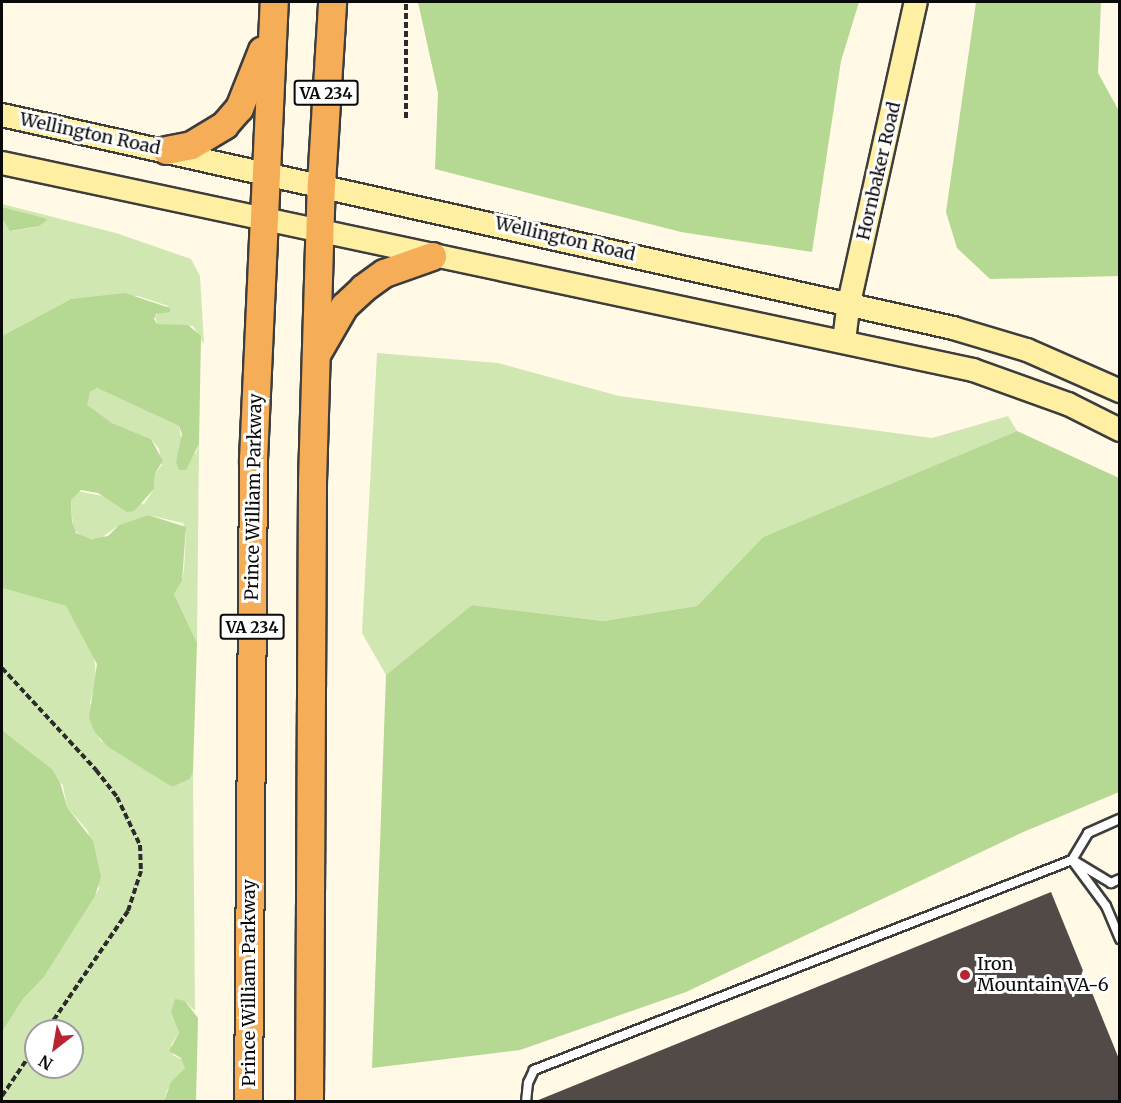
<!DOCTYPE html>
<style>
body{margin:0}
#map{position:relative;width:1121px;height:1103px;overflow:hidden;background:#fff9e6;font-family:Merriweather,serif}
div>[style]{position:absolute}
.green>*{inset:0;background:#d1e7b2}
.forest>*{inset:0;background:#b5d892}
.building>*{inset:0;background:#524a46}
.path>*{height:4px;margin-top:-2px;transform-origin:0;background:repeating-linear-gradient(90deg,#2c2c2c 0 6px,transparent 0 9px)}
.roads{filter:drop-shadow(2px 0 #3d3d3d) drop-shadow(-2px 0 #3d3d3d) drop-shadow(0 2px #3d3d3d) drop-shadow(0 -2px #3d3d3d)}
.service>*{height:8px;margin:-4px;padding:0 4px;transform-origin:4px;border-radius:4px;background:#fff}
.secondary>*{height:22px;margin:-11px;padding:0 11px;transform-origin:11px;border-radius:11px;background:#feefa2}
.trunk>*{height:27px;margin:-13.5px;padding:0 13.5px;transform-origin:13.5px;border-radius:13.5px;background:#f5ae57}
.dots>*{width:16px;height:16px;translate:-50% -50%;box-sizing:border-box;border:3px solid #fff;border-radius:50%}
span{translate:-50% -50%;white-space:nowrap;text-align:center;line-height:1.15;-webkit-text-stroke:6px #fff;paint-order:stroke}
.shield-label span{padding:2px 4px;background:#fff;border:2px solid;border-radius:4px;-webkit-text-stroke-width:0}
.shield-label{font-size:16px;color:#0a0a0a;font-weight:700}
.street-label{font-size:18px;color:#0a0a0a}
.poi-label{font-size:18px;color:#0a0a0a}
.left{translate:0 -50%;text-align:left}
.frame{position:absolute;inset:0;border:3px solid #0a0a0a;pointer-events:none}
.north{position:absolute;left:24px;top:1019px;width:60px;height:60px;box-sizing:border-box;background:#fff;border:2px solid #9d9d9d;border-radius:50%;rotate:211deg;font-size:16px;font-weight:700;line-height:24px;text-align:center;color:#0a0a0a}
.north::after{content:'';display:block;margin:auto;width:21px;height:27px;background:#b72534;clip-path:polygon(50% 0,100% 100%,50% 72%,0 100%)}
</style>
<div id="map">
<div class="green">
<div style="clip-path:polygon(2px 204px,116px 233px,191px 259px,200px 276px,204px 344px,193px 326px,157px 324px,155px 316px,168px 306px,138px 296px,71px 299px,2px 336px,2px 218px,12px 231px,34px 227px,45px 218px,2px 207px)"></div>
<div style="clip-path:polygon(377px 353px,498px 363px,619px 396px,932px 438px,1008px 416px,1017px 431px,763px 537px,697px 606px,603px 621px,472px 605px,386px 675px,362px 633px)"></div>
<div style="clip-path:polygon(97px 388px,179px 426px,182px 442px,176px 462px,196px 453px,199px 444px,197px 643px,174px 594px,182px 581px,184px 569px,186px 534px,183px 523px,148px 515px,119px 525px,100px 539px,84px 538px,73px 529px,71px 500px,77px 491px,144px 504px,154px 489px,155px 473px,162px 465px,159px 449px,151px 439px,112px 423px,86px 405px,90px 392px)"></div>
<div style="clip-path:polygon(evenodd,2px 588px,66px 606px,94px 653px,96px 679px,90px 703px,100px 740px,172px 787px,190px 779px,193px 772px,195px 1011px,185px 1001px,171px 1012px,179px 1033px,171px 1045px,173px 1055px,185px 1061px,185px 1068px,167px 1090px,164px 1101px,2px 1101px,2px 1032px,23px 999px,44px 977px,99px 889px,88px 831px,67px 807px,63px 786px,52px 769px,2px 730px,2px 588px,36px 1031px,72px 1031px,72px 1067px,36px 1067px,36px 1031px)"></div>
</div>
<div class="forest">
<div style="clip-path:polygon(418px 2px,859px 2px,841px 61px,812px 252px,681px 232px,435px 169px,438px 93px)"></div>
<div style="clip-path:polygon(976px 2px,1101px 2px,1098px 73px,1119px 111px,1119px 276px,990px 279px,957px 248px,946px 212px)"></div>
<div style="clip-path:polygon(2px 207px,45px 218px,47px 220px,39px 226px,10px 231px,2px 218px)"></div>
<div style="clip-path:polygon(125px 293px,170px 308px,170px 312px,156px 314px,154px 319px,157px 324px,188px 325px,201px 336px,199px 444px,186px 470px,179px 470px,176px 462px,182px 434px,179px 426px,97px 388px,90px 392px,87px 405px,112px 423px,151px 439px,163px 461px,155px 473px,154px 489px,134px 511px,127px 512px,98px 493px,81px 490px,71px 500px,72px 522px,76px 533px,91px 539px,108px 536px,119px 525px,148px 515px,186px 527px,182px 581px,174px 594px,197px 643px,193px 772px,190px 779px,172px 787px,107px 746px,94px 731px,89px 718px,97px 664px,66px 606px,2px 588px,2px 336px,71px 299px)"></div>
<div style="clip-path:polygon(1017px 431px,1119px 478px,1119px 792px,1021px 833px,686px 992px,520px 1050px,372px 1068px,386px 675px,472px 605px,603px 621px,697px 606px,763px 537px)"></div>
<div style="clip-path:polygon(2px 730px,52px 769px,60px 782px,67px 807px,93px 841px,101px 877px,95px 896px,44px 977px,23px 999px,2px 1032px)"></div>
<div style="clip-path:polygon(175px 999px,185px 1001px,198px 1018px,196px 1101px,164px 1101px,171px 1082px,185px 1068px,181px 1058px,169px 1051px,179px 1033px,171px 1012px)"></div>
</div>
<div class="building">
<div style="clip-path:polygon(1051px 892px,1119px 1059px,1119px 1101px,536px 1101px)"></div>
</div>
<div class="path">
<div style="left:406px;top:118px;width:116px;rotate:-90deg"></div>
<div style="left:2px;top:668px;width:139px;rotate:47.3deg"></div>
<div style="left:96px;top:770px;width:34px;rotate:52deg"></div>
<div style="left:117px;top:797px;width:53px;rotate:64.4deg"></div>
<div style="left:140px;top:845px;width:26px;rotate:88deg"></div>
<div style="left:141px;top:871px;width:42px;rotate:108deg"></div>
<div style="left:128px;top:911px;width:145px;rotate:124.3deg"></div>
<div style="left:2px;top:1096px;width:60px;rotate:-55.8deg"></div>
</div>
<div class="roads">
<div class="service">
<div style="left:1072px;top:860px;width:57px;rotate:53.5deg"></div>
<div style="left:1106px;top:906px;width:36px;rotate:67deg"></div>
<div style="left:1076px;top:862px;width:41px;rotate:31deg"></div>
<div style="left:1111px;top:883px;width:10px;rotate:-24deg"></div>
<div style="left:526px;top:1102px;width:19px;rotate:-84deg"></div>
<div style="left:528px;top:1083px;width:14px;rotate:-65deg"></div>
<div style="left:534px;top:1070px;width:578px;rotate:-21.32deg"></div>
<div style="left:1072px;top:860px;width:31px;rotate:-59deg"></div>
<div style="left:1088px;top:833px;width:35px;rotate:-24deg"></div>
</div>
<div class="secondary">
<div style="left:2px;top:115px;width:975px;rotate:12.62deg"></div>
<div style="left:953px;top:328px;width:77px;rotate:16.6deg"></div>
<div style="left:1027px;top:350px;width:102px;rotate:23.8deg"></div>
<div style="left:2px;top:163px;width:993px;rotate:12.03deg"></div>
<div style="left:973px;top:370px;width:101px;rotate:19.7deg"></div>
<div style="left:1068px;top:404px;width:58px;rotate:26.6deg"></div>
<div style="left:844px;top:341px;width:38px;rotate:-83deg"></div>
<div style="left:849px;top:303px;width:308px;rotate:-77.5deg"></div>
</div>
<div class="trunk">
<div style="left:166px;top:150px;width:25px;rotate:-11deg"></div>
<div style="left:191px;top:145px;width:39px;rotate:-31deg"></div>
<div style="left:224px;top:125px;width:23px;rotate:-49deg"></div>
<div style="left:239px;top:108px;width:62px;rotate:-68.4deg"></div>
<div style="left:318px;top:351px;width:52px;rotate:-60deg"></div>
<div style="left:344px;top:306px;width:26px;rotate:-43deg"></div>
<div style="left:363px;top:288px;width:26px;rotate:-36deg"></div>
<div style="left:384px;top:273px;width:51px;rotate:-19.5deg"></div>
<div style="left:248px;top:1102px;width:643px;rotate:-89.55deg"></div>
<div style="left:253px;top:459px;width:457px;rotate:-87.4deg"></div>
<div style="left:309px;top:1102px;width:621px;rotate:-89.72deg"></div>
<div style="left:312px;top:481px;width:297px;rotate:-88.3deg"></div>
<div style="left:321px;top:184px;width:182px;rotate:-86.5deg"></div>
</div>
</div>
<div class="dots">
<div style="left:965px;top:975px;background:#b72534"></div>
</div>
<div class="shield-label">
<span style="left:326px;top:93px">VA 234</span>
<span style="left:252px;top:627px">VA 234</span>
</div>
<div class="street-label">
<span style="left:90px;top:134px;rotate:12deg">Wellington Road</span>
<span style="left:879px;top:171px;rotate:-77deg">Hornbaker Road</span>
<span style="left:565px;top:239px;rotate:13deg">Wellington Road</span>
<span style="left:254px;top:497px;rotate:-89deg">Prince William Parkway</span>
<span style="left:249px;top:983px;rotate:-90deg">Prince William Parkway</span>
</div>
<div class="poi-label">
<span class="left" style="left:977px;top:975px">Iron<br>Mountain VA-6</span>
</div>
<div class="frame"></div>
<div class="north">N</div>
</div>
